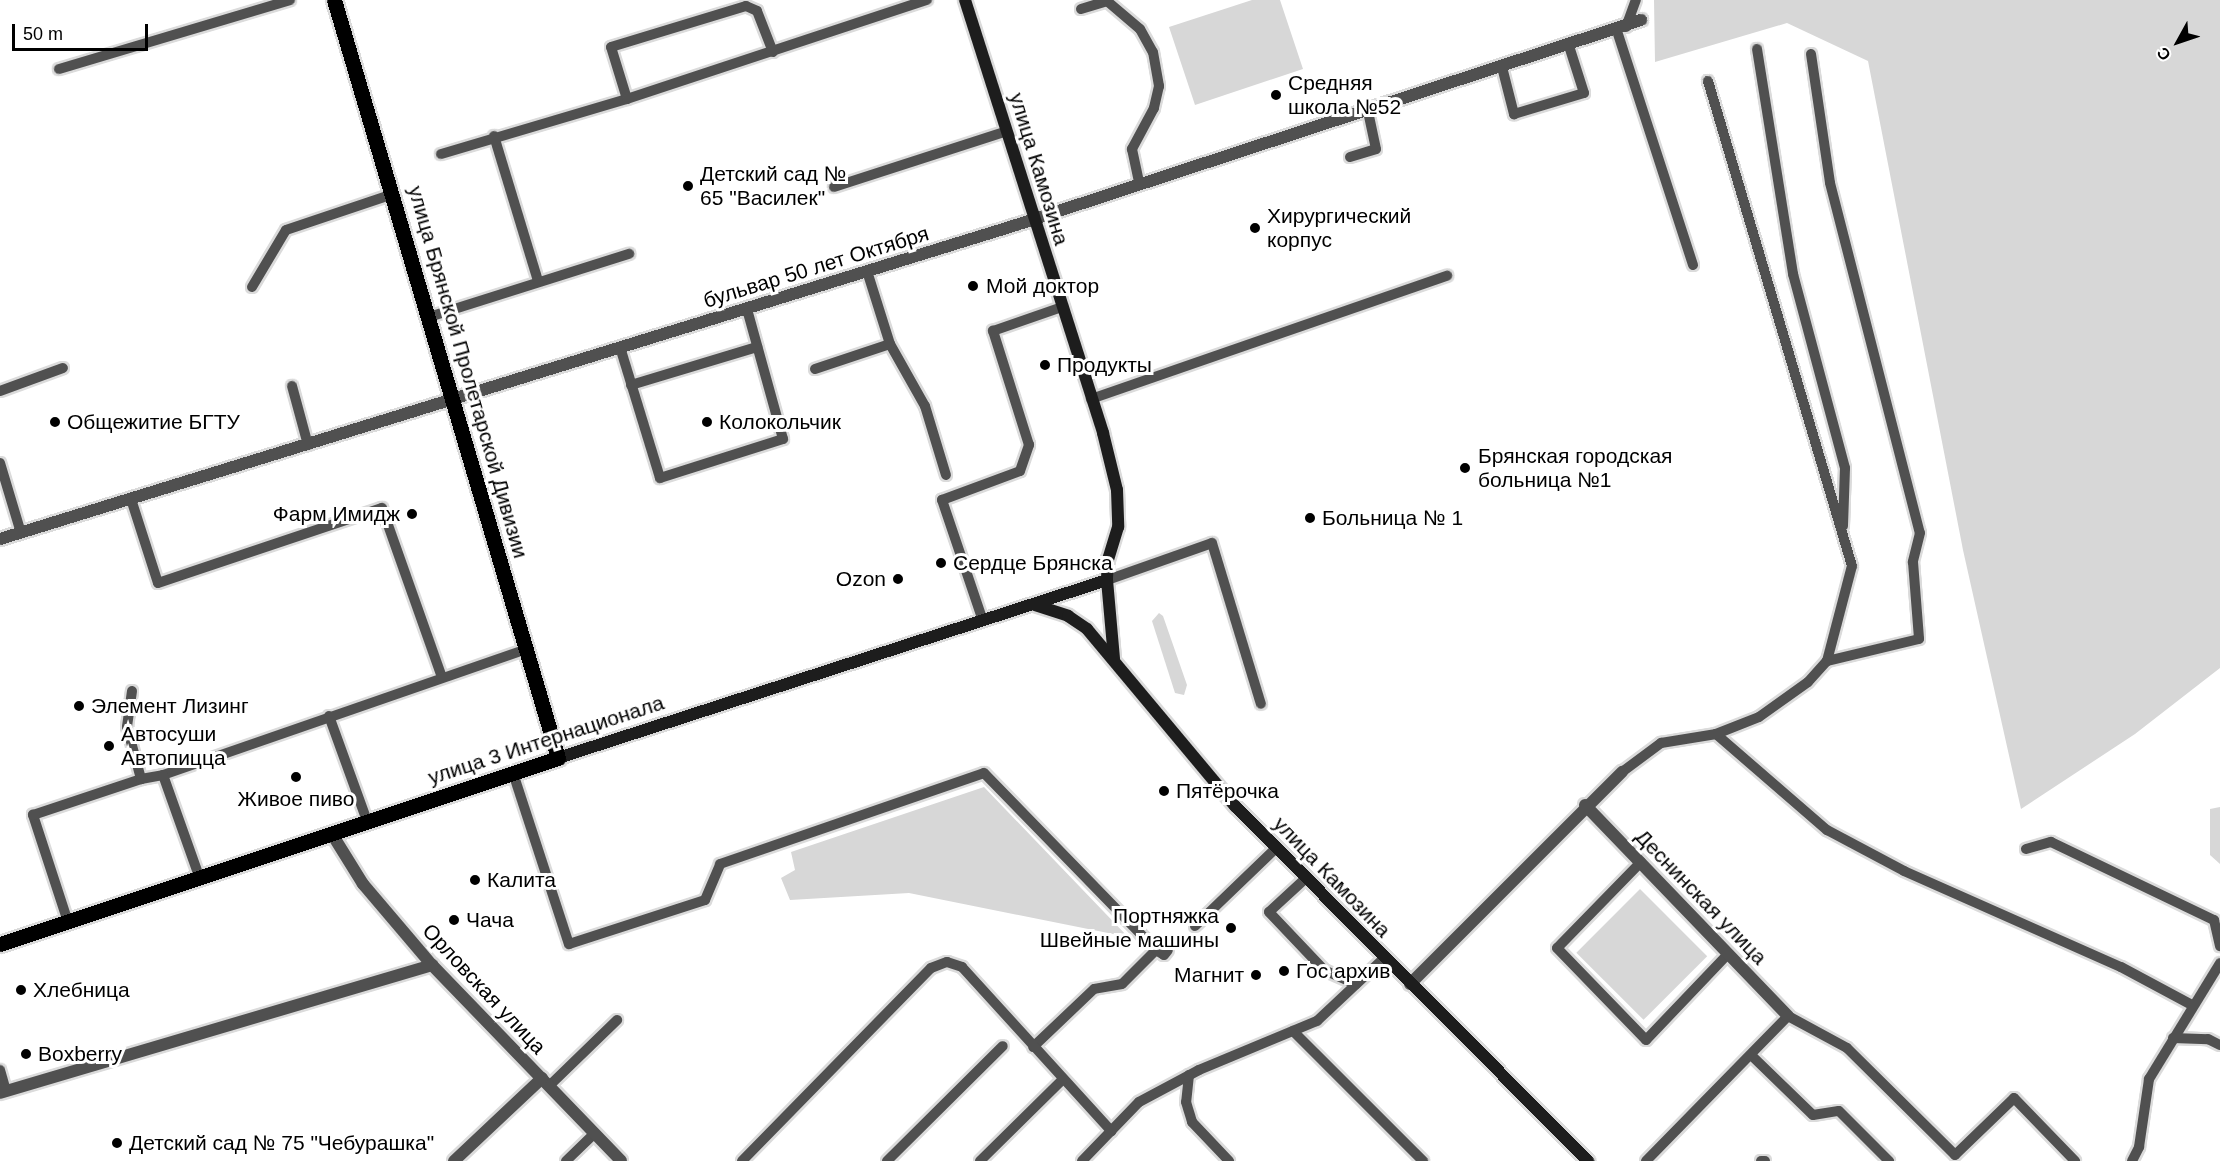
<!DOCTYPE html>
<meta charset="utf-8">
<style>
body{margin:0}
#map{position:relative;width:2220px;height:1161px;overflow:hidden;background:#fff;font-family:Helvetica,sans-serif}
div>[style]{position:absolute}
.green>*{inset:0;background:#d7d7d7;transform-origin:0 0}
.roads{filter:drop-shadow(2px 0 #dbdbdb) drop-shadow(-2px 0 #dbdbdb) drop-shadow(0 2px #dbdbdb) drop-shadow(0 -2px #dbdbdb)}
.lane>*{height:10px;margin:-5px;padding:0 5px;transform-origin:5px;border-radius:5px;background:#505050}
.street>*{height:12px;margin:-6px;padding:0 6px;transform-origin:6px;border-radius:6px;background:#505050}
.secondary>*{height:12px;margin:-6px;padding:0 6px;transform-origin:6px;border-radius:6px;background:#1d1d1d}
.primary>*{height:15px;margin:-7.5px;padding:0 7.5px;transform-origin:7.5px;border-radius:7.5px;background:#000}
.dots>*{width:16px;height:16px;translate:-50% -50%;box-sizing:border-box;border:3px solid #fff;border-radius:50%}
span{translate:-50% -50%;white-space:nowrap;text-align:center;line-height:1.15;-webkit-text-stroke:6px #fff;paint-order:stroke}
.poi-label{font-size:21px;color:#000}
.left{translate:0 -50%;text-align:left}
.right{translate:-100% -50%;text-align:right}
.street-label{font-size:21px;color:#000}
.north{position:absolute;left:2148px;top:12px;width:60px;height:60px;-webkit-text-stroke:4px #fff;paint-order:stroke;rotate:230deg;font-size:16px;font-weight:700;line-height:24px;text-align:center;color:#000}
.north::after{content:'';display:block;margin:auto;width:21px;height:27px;background:#000;clip-path:polygon(50% 0,100% 100%,50% 72%,0 100%)}
.scale{position:absolute;left:12px;top:24px;width:136px;height:27px;box-sizing:border-box;border:3px solid #000;border-top:0;padding-left:8px;font-size:18px;line-height:21px;white-space:nowrap;color:#000;-webkit-text-stroke:4px #fff;paint-order:stroke}
</style>
<div id="map">
<div class="green">
<div style="clip-path:polygon(1252px 0,1280px 0,1303px 69px,1195px 105px,1169px 27px)"></div>
<div style="clip-path:polygon(1654px 0,2220px 0,2220px 668px,2135px 734px,2021px 809px,1963px 550px,1868px 61px,1787px 23px,1655px 62px)"></div>
<div style="clip-path:polygon(1159px 613px,1163px 616px,1187px 685px,1184px 695px,1175px 693px,1152px 621px)"></div>
<div style="clip-path:polygon(984px 787px,1128px 937px,909px 893px,790px 900px,781px 878px,795px 870px,791px 852px)"></div>
<div style="clip-path:polygon(2220px 807px,2220px 864px,2210px 855px,2210px 809px)"></div>
<div style="left:1640px;top:889px;width:95px;height:90px;rotate:45deg"></div>
</div>
<div class="roads">
<div class="lane">
<div style="left:1081px;top:9px;width:27px;rotate:-17deg"></div>
<div style="left:1107px;top:1px;width:43px;rotate:40.3deg"></div>
<div style="left:1140px;top:29px;width:26px;rotate:61deg"></div>
<div style="left:1153px;top:52px;width:35px;rotate:80deg"></div>
<div style="left:1159px;top:86px;width:23px;rotate:103deg"></div>
<div style="left:1154px;top:108px;width:47px;rotate:118.2deg"></div>
<div style="left:1132px;top:149px;width:34px;rotate:78deg"></div>
<div style="left:1626px;top:27px;width:29px;rotate:-70deg"></div>
<div style="left:1617px;top:31px;width:246px;rotate:72deg"></div>
<div style="left:1757px;top:49px;width:228px;rotate:80.9deg"></div>
<div style="left:1793px;top:274px;width:201px;rotate:75deg"></div>
<div style="left:1845px;top:468px;width:58px;rotate:92deg"></div>
<div style="left:1811px;top:54px;width:130px;rotate:81.6deg"></div>
<div style="left:1830px;top:183px;width:361px;rotate:75.6deg"></div>
<div style="left:1920px;top:533px;width:30px;rotate:104deg"></div>
<div style="left:1913px;top:562px;width:77px;rotate:85.5deg"></div>
<div style="left:1919px;top:639px;width:95px;rotate:166.6deg"></div>
<div style="left:1502px;top:67px;width:49px;rotate:75.7deg"></div>
<div style="left:1514px;top:114px;width:73px;rotate:-16.7deg"></div>
<div style="left:1584px;top:93px;width:49px;rotate:-107.7deg"></div>
<div style="left:59px;top:69px;width:241px;rotate:-16.6deg"></div>
<div style="left:627px;top:99px;width:54px;rotate:-107.1deg"></div>
<div style="left:611px;top:47px;width:141px;rotate:-16.9deg"></div>
<div style="left:746px;top:6px;width:12px;rotate:24deg"></div>
<div style="left:757px;top:11px;width:44px;rotate:68.7deg"></div>
<div style="left:494px;top:136px;width:152px;rotate:73.1deg"></div>
<div style="left:441px;top:154px;width:194px;rotate:-16.5deg"></div>
<div style="left:627px;top:99px;width:316px;rotate:-18.3deg"></div>
<div style="left:1350px;top:157px;width:27px;rotate:-17deg"></div>
<div style="left:1376px;top:149px;width:40px;rotate:-102deg"></div>
<div style="left:834px;top:187px;width:182px;rotate:-17.9deg"></div>
<div style="left:867px;top:271px;width:77px;rotate:72.5deg"></div>
<div style="left:890px;top:344px;width:71px;rotate:60.6deg"></div>
<div style="left:925px;top:406px;width:72px;rotate:73.1deg"></div>
<div style="left:252px;top:287px;width:66px;rotate:-59.2deg"></div>
<div style="left:286px;top:230px;width:113px;rotate:-18.6deg"></div>
<div style="left:429px;top:317px;width:210px;rotate:-17.5deg"></div>
<div style="left:620px;top:347px;width:137px;rotate:73deg"></div>
<div style="left:660px;top:478px;width:129px;rotate:-17.6deg"></div>
<div style="left:783px;top:439px;width:135px;rotate:-105.5deg"></div>
<div style="left:815px;top:369px;width:79px;rotate:-18.4deg"></div>
<div style="left:631px;top:385px;width:132px;rotate:-16.8deg"></div>
<div style="left:292px;top:386px;width:61px;rotate:74.8deg"></div>
<div style="left:0;top:391px;width:67px;rotate:-20.1deg"></div>
<div style="left:1091px;top:399px;width:377px;rotate:-19.1deg"></div>
<div style="left:0;top:463px;width:73px;rotate:73.3deg"></div>
<div style="left:131px;top:499px;width:88px;rotate:72.2deg"></div>
<div style="left:158px;top:583px;width:236px;rotate:-18.5deg"></div>
<div style="left:382px;top:508px;width:179px;rotate:70.5deg"></div>
<div style="left:1107px;top:580px;width:111px;rotate:-19.4deg"></div>
<div style="left:1212px;top:543px;width:168px;rotate:73.1deg"></div>
<div style="left:983px;top:621px;width:128px;rotate:-108.7deg"></div>
<div style="left:942px;top:500px;width:83px;rotate:-20.4deg"></div>
<div style="left:1020px;top:471px;width:28px;rotate:-71deg"></div>
<div style="left:1029px;top:445px;width:120px;rotate:-107.5deg"></div>
<div style="left:993px;top:331px;width:73px;rotate:-19.2deg"></div>
<div style="left:132px;top:691px;width:36px;rotate:98deg"></div>
<div style="left:127px;top:727px;width:54px;rotate:74.9deg"></div>
<div style="left:329px;top:716px;width:112px;rotate:70.1deg"></div>
<div style="left:1716px;top:734px;width:147px;rotate:40.9deg"></div>
<div style="left:1827px;top:830px;width:87px;rotate:28deg"></div>
<div style="left:1904px;top:871px;width:237px;rotate:23.9deg"></div>
<div style="left:2121px;top:967px;width:81px;rotate:28.2deg"></div>
<div style="left:1622px;top:772px;width:49px;rotate:-36.6deg"></div>
<div style="left:1661px;top:743px;width:56px;rotate:-9.3deg"></div>
<div style="left:1716px;top:734px;width:46px;rotate:-21.6deg"></div>
<div style="left:1759px;top:717px;width:60px;rotate:-35.5deg"></div>
<div style="left:1808px;top:682px;width:28px;rotate:-48deg"></div>
<div style="left:1827px;top:661px;width:98px;rotate:-75.3deg"></div>
<div style="left:1852px;top:566px;width:506px;rotate:-106.54deg"></div>
<div style="left:513px;top:773px;width:180px;rotate:71.9deg"></div>
<div style="left:569px;top:944px;width:143px;rotate:-17.9deg"></div>
<div style="left:705px;top:900px;width:39px;rotate:-67deg"></div>
<div style="left:720px;top:864px;width:279px;rotate:-19deg"></div>
<div style="left:984px;top:773px;width:247px;rotate:45.8deg"></div>
<div style="left:1156px;top:950px;width:48px;rotate:135deg"></div>
<div style="left:1122px;top:984px;width:28px;rotate:170deg"></div>
<div style="left:1094px;top:989px;width:84px;rotate:136.4deg"></div>
<div style="left:163px;top:775px;width:385px;rotate:-19.1deg"></div>
<div style="left:2026px;top:849px;width:26px;rotate:-16deg"></div>
<div style="left:2051px;top:842px;width:181px;rotate:25.6deg"></div>
<div style="left:2214px;top:920px;width:27px;rotate:77deg"></div>
<div style="left:1641px;top:862px;width:120px;rotate:134.3deg"></div>
<div style="left:1557px;top:948px;width:128px;rotate:45.9deg"></div>
<div style="left:1646px;top:1040px;width:119px;rotate:-46.4deg"></div>
<div style="left:1306px;top:878px;width:50px;rotate:137.4deg"></div>
<div style="left:1269px;top:912px;width:80px;rotate:46.5deg"></div>
<div style="left:1324px;top:970px;width:35px;rotate:24deg"></div>
<div style="left:68px;top:922px;width:113px;rotate:-108.1deg"></div>
<div style="left:33px;top:815px;width:114px;rotate:-18.4deg"></div>
<div style="left:141px;top:779px;width:22px;rotate:-10deg"></div>
<div style="left:163px;top:775px;width:110px;rotate:70.4deg"></div>
<div style="left:1195px;top:926px;width:112px;rotate:-43.9deg"></div>
<div style="left:1156px;top:950px;width:9px;rotate:32deg"></div>
<div style="left:1164px;top:955px;width:6px;rotate:-51deg"></div>
<div style="left:1293px;top:1031px;width:184px;rotate:45deg"></div>
<div style="left:2173px;top:1038px;width:35px;rotate:2deg"></div>
<div style="left:2208px;top:1039px;width:13px;rotate:27deg"></div>
<div style="left:1751px;top:1055px;width:86px;rotate:44.1deg"></div>
<div style="left:1813px;top:1115px;width:26px;rotate:-9deg"></div>
<div style="left:1839px;top:1111px;width:71px;rotate:45deg"></div>
<div style="left:0;top:1070px;width:22px;rotate:74deg"></div>
<div style="left:1189px;top:1075px;width:27px;rotate:96deg"></div>
<div style="left:1186px;top:1102px;width:21px;rotate:73deg"></div>
<div style="left:1192px;top:1122px;width:54px;rotate:46.5deg"></div>
<div style="left:549px;top:1086px;width:95px;rotate:-44.1deg"></div>
<div style="left:566px;top:1161px;width:40px;rotate:-44deg"></div>
<div style="left:742px;top:1161px;width:270px;rotate:-45.6deg"></div>
<div style="left:931px;top:968px;width:17px;rotate:-21deg"></div>
<div style="left:947px;top:962px;width:16px;rotate:18deg"></div>
<div style="left:962px;top:967px;width:222px;rotate:47.7deg"></div>
<div style="left:887px;top:1161px;width:163px;rotate:-44.8deg"></div>
<div style="left:980px;top:1161px;width:115px;rotate:-44.6deg"></div>
<div style="left:1082px;top:1161px;width:82px;rotate:-46deg"></div>
<div style="left:1139px;top:1102px;width:68px;rotate:-28.1deg"></div>
<div style="left:1199px;top:1070px;width:128px;rotate:-22.6deg"></div>
<div style="left:1317px;top:1021px;width:92px;rotate:-43.2deg"></div>
<div style="left:1646px;top:1161px;width:203px;rotate:-45.6deg"></div>
<div style="left:1788px;top:1016px;width:67px;rotate:28.5deg"></div>
<div style="left:1847px;top:1048px;width:152px;rotate:44.7deg"></div>
<div style="left:1955px;top:1155px;width:82px;rotate:-44deg"></div>
<div style="left:2014px;top:1098px;width:88px;rotate:45.9deg"></div>
<div style="left:1761px;top:1161px;width:4px"></div>
<div style="left:2132px;top:1161px;width:16px;rotate:-63deg"></div>
<div style="left:2139px;top:1147px;width:69px;rotate:-81.6deg"></div>
<div style="left:2149px;top:1079px;width:136px;rotate:-58.5deg"></div>
</div>
<div class="street">
<div style="left:0;top:539px;width:1063px;rotate:-17.17deg"></div>
<div style="left:1016px;top:225px;width:658px;rotate:-18.16deg"></div>
<div style="left:1585px;top:805px;width:293px;rotate:46.1deg"></div>
<div style="left:332px;top:834px;width:59px;rotate:58.2deg"></div>
<div style="left:363px;top:884px;width:106px;rotate:49.6deg"></div>
<div style="left:432px;top:965px;width:272px;rotate:46deg"></div>
<div style="left:1410px;top:984px;width:300px;rotate:-45deg"></div>
<div style="left:0;top:1093px;width:451px;rotate:-16.5deg"></div>
<div style="left:454px;top:1161px;width:121px;rotate:-43.3deg"></div>
</div>
<div class="secondary">
<div style="left:965px;top:0;width:454px;rotate:72.3deg"></div>
<div style="left:1103px;top:433px;width:59px;rotate:76.2deg"></div>
<div style="left:1117px;top:490px;width:37px;rotate:88deg"></div>
<div style="left:1118px;top:527px;width:34px;rotate:107deg"></div>
<div style="left:1108px;top:559px;width:21px;rotate:93deg"></div>
<div style="left:1107px;top:580px;width:79px;rotate:84.9deg"></div>
<div style="left:1035px;top:605px;width:35px;rotate:18deg"></div>
<div style="left:1068px;top:616px;width:23px;rotate:34deg"></div>
<div style="left:1087px;top:629px;width:231px;rotate:50.1deg"></div>
<div style="left:1235px;top:806px;width:501px;rotate:45.16deg"></div>
<div style="left:558px;top:758px;width:577px;rotate:-17.96deg"></div>
</div>
<div class="primary">
<div style="left:0;top:944px;width:588px;rotate:-18.43deg"></div>
<div style="left:558px;top:758px;width:790px;rotate:-106.46deg"></div>
</div>
</div>
<div class="dots">
<div style="left:1276px;top:95px;background:#000"></div>
<div style="left:688px;top:186px;background:#000"></div>
<div style="left:1255px;top:228px;background:#000"></div>
<div style="left:973px;top:286px;background:#000"></div>
<div style="left:1045px;top:365px;background:#000"></div>
<div style="left:55px;top:422px;background:#000"></div>
<div style="left:707px;top:422px;background:#000"></div>
<div style="left:1465px;top:468px;background:#000"></div>
<div style="left:412px;top:514px;background:#000"></div>
<div style="left:1310px;top:518px;background:#000"></div>
<div style="left:941px;top:563px;background:#000"></div>
<div style="left:898px;top:579px;background:#000"></div>
<div style="left:79px;top:706px;background:#000"></div>
<div style="left:109px;top:746px;background:#000"></div>
<div style="left:296px;top:777px;background:#000"></div>
<div style="left:1164px;top:791px;background:#000"></div>
<div style="left:475px;top:880px;background:#000"></div>
<div style="left:454px;top:920px;background:#000"></div>
<div style="left:1231px;top:928px;background:#000"></div>
<div style="left:1284px;top:971px;background:#000"></div>
<div style="left:1256px;top:975px;background:#000"></div>
<div style="left:21px;top:990px;background:#000"></div>
<div style="left:26px;top:1054px;background:#000"></div>
<div style="left:117px;top:1143px;background:#000"></div>
</div>
<div class="poi-label">
<span class="left" style="left:1288px;top:95px">Средняя<br>школа №52</span>
<span class="left" style="left:700px;top:186px">Детский сад №<br>65 "Василек"</span>
<span class="left" style="left:1267px;top:228px">Хирургический<br>корпус</span>
<span class="left" style="left:986px;top:286px">Мой доктор</span>
<span class="left" style="left:1057px;top:365px">Продукты</span>
<span class="left" style="left:67px;top:422px">Общежитие БГТУ</span>
<span class="left" style="left:719px;top:422px">Колокольчик</span>
<span class="left" style="left:1478px;top:468px">Брянская городская<br>больница №1</span>
<span class="right" style="left:400px;top:514px">Фарм Имидж</span>
<span class="left" style="left:1322px;top:518px">Больница № 1</span>
<span class="left" style="left:953px;top:563px">Сердце Брянска</span>
<span class="right" style="left:886px;top:579px">Ozon</span>
<span class="left" style="left:91px;top:706px">Элемент Лизинг</span>
<span class="left" style="left:121px;top:746px">Автосуши<br>Автопицца</span>
<span class="left" style="left:1176px;top:791px">Пятёрочка</span>
<span style="left:296px;top:799px">Живое пиво</span>
<span class="left" style="left:487px;top:880px">Калита</span>
<span class="right" style="left:1219px;top:928px">Портняжка<br>Швейные машины</span>
<span class="left" style="left:466px;top:920px">Чача</span>
<span class="left" style="left:1296px;top:971px">Гос архив</span>
<span class="right" style="left:1244px;top:975px">Магнит</span>
<span class="left" style="left:33px;top:990px">Хлебница</span>
<span class="left" style="left:38px;top:1054px">Boxberry</span>
<span class="left" style="left:129px;top:1143px">Детский сад № 75 "Чебурашка"</span>
</div>
<div class="street-label">
<span style="left:1039px;top:169px;rotate:73deg">улица Камозина</span>
<span style="left:816px;top:267px;rotate:-17deg">бульвар 50 лет Октября</span>
<span style="left:468px;top:372px;rotate:74deg">улица Брянской Пролетарской Дивизии</span>
<span style="left:546px;top:740px;rotate:-18deg">улица 3 Интернационала</span>
<span style="left:1332px;top:877px;rotate:46deg">улица Камозина</span>
<span style="left:1701px;top:897px;rotate:46deg">Деснинская улица</span>
<span style="left:484px;top:989px;rotate:47deg">Орловская улица</span>
</div>
<div class="north">С</div>
<div class="scale">50 m</div>
</div>
